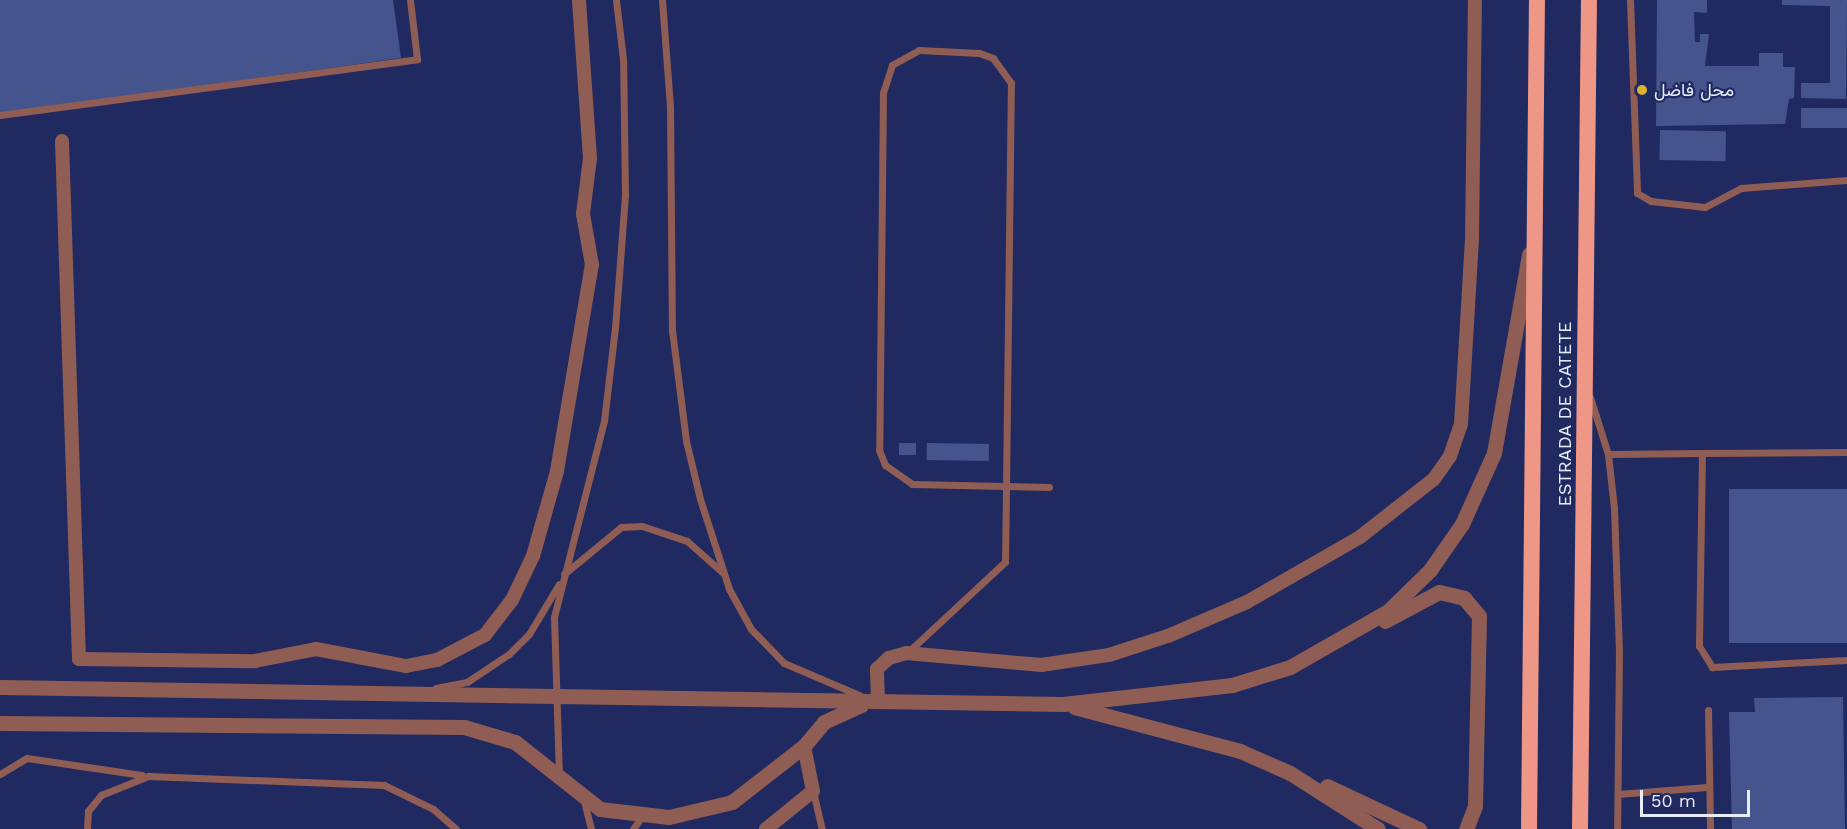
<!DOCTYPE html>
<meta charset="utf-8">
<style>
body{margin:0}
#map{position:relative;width:1847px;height:829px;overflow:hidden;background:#202a60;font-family:"Work Sans",Vazirmatn,sans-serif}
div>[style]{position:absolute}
.building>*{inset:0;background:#46548e;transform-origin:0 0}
.service>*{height:7px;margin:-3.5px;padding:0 3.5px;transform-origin:3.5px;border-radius:3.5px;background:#8f5d53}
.minor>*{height:14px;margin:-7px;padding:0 7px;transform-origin:7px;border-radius:7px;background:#8f5d53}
.tertiary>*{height:15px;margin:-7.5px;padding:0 7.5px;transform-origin:7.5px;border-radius:7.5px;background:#8f5d53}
.trunk>*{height:16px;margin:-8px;padding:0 8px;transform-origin:8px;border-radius:8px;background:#ef9787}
.dots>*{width:16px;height:16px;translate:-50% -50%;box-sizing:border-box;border:3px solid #202a60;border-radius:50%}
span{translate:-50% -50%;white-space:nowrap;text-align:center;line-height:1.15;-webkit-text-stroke:4.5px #202a60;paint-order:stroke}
.poi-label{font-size:18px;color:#e7ecf9}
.left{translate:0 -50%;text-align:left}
.street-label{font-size:18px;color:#e7ecf9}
.scale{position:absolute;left:1640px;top:790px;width:110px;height:27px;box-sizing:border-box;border:3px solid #e7ecf9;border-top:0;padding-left:8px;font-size:18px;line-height:21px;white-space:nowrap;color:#e7ecf9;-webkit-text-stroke:4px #202a60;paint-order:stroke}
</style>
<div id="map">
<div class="building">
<div style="clip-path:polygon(0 0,393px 0,401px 58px,0 114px)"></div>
<div style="clip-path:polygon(1657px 0,1707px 0,1707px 13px,1694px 12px,1695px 42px,1700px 42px,1700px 34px,1709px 34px,1705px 66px,1759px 66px,1759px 53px,1783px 53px,1783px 67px,1795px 67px,1794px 98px,1789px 99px,1785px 124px,1656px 126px)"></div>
<div style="clip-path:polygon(1782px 0,1847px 0,1846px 99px,1801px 98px,1801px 83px,1830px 83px,1830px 6px,1782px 5px)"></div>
<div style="left:1801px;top:108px;width:46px;height:20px"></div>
<div style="left:1660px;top:130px;width:66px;height:30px;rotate:1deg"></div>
<div style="left:899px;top:443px;width:17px;height:12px"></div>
<div style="left:927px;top:443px;width:62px;height:17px;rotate:1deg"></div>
<div style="left:1847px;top:489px;width:154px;height:118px;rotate:90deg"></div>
<div style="clip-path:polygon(1843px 697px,1845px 829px,1732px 829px,1729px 712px,1755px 712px,1754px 698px)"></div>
</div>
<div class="service">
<div style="left:662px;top:0;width:107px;rotate:85.7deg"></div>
<div style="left:670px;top:107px;width:223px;rotate:89.5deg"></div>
<div style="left:672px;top:330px;width:112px;rotate:82.8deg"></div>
<div style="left:686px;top:441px;width:60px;rotate:76.4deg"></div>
<div style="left:700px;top:499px;width:95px;rotate:72.1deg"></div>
<div style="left:729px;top:589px;width:46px;rotate:61.2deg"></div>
<div style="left:751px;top:629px;width:47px;rotate:45.9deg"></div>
<div style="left:784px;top:663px;width:82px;rotate:23.1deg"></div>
<div style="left:1630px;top:0;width:193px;rotate:87.9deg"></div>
<div style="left:1637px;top:193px;width:16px;rotate:30deg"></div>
<div style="left:1651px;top:201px;width:54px;rotate:6.3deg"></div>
<div style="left:1705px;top:207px;width:41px;rotate:-27.8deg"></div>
<div style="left:1741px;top:188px;width:106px;rotate:-4.3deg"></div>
<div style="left:0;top:115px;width:421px;rotate:-7.6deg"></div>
<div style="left:417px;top:59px;width:59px;rotate:-96.8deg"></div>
<div style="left:1590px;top:397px;width:60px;rotate:72.5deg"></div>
<div style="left:1608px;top:454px;width:54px;rotate:83.7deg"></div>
<div style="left:1614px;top:508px;width:144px;rotate:88deg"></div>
<div style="left:1619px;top:652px;width:177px;rotate:90.6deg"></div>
<div style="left:1847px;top:452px;width:145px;rotate:179.6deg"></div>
<div style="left:1702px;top:453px;width:193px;rotate:90.9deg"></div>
<div style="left:1699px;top:646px;width:25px;rotate:58deg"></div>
<div style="left:1712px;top:667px;width:135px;rotate:-3deg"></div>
<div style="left:1608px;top:454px;width:94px;rotate:-0.6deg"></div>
<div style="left:564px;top:574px;width:74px;rotate:-39.5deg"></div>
<div style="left:621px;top:527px;width:21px;rotate:-3deg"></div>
<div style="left:642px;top:526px;width:47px;rotate:18.4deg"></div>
<div style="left:687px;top:541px;width:47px;rotate:41.5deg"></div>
<div style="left:908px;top:652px;width:132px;rotate:-42.9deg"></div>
<div style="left:1005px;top:562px;width:76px;rotate:-89.2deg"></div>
<div style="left:1006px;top:486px;width:403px;rotate:-89.3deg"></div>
<div style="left:1011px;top:83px;width:31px;rotate:-126deg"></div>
<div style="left:993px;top:58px;width:15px;rotate:-160deg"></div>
<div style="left:979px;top:53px;width:60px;rotate:-177.1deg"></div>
<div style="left:919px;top:50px;width:31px;rotate:151deg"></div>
<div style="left:892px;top:65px;width:29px;rotate:108deg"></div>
<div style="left:883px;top:93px;width:357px;rotate:90.6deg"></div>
<div style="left:879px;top:450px;width:16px;rotate:68deg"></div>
<div style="left:885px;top:465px;width:33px;rotate:35deg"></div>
<div style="left:912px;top:484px;width:94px;rotate:1.2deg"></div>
<div style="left:1006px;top:486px;width:43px;rotate:1.3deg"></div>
<div style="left:436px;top:688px;width:32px;rotate:-11deg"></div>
<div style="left:467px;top:682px;width:50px;rotate:-33.7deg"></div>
<div style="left:509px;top:654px;width:28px;rotate:-45deg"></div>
<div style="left:529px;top:634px;width:58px;rotate:-59deg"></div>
<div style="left:1708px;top:710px;width:119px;rotate:89deg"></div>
<div style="left:0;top:774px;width:31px;rotate:-31deg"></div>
<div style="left:27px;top:758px;width:116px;rotate:8.4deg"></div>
<div style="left:559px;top:776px;width:159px;rotate:-91.8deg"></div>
<div style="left:554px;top:617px;width:202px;rotate:-75.7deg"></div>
<div style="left:604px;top:421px;width:94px;rotate:-83.3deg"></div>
<div style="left:615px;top:328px;width:133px;rotate:-85.7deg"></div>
<div style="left:625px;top:195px;width:136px;rotate:-90.8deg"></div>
<div style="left:623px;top:59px;width:59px;rotate:-96.8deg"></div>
<div style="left:813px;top:791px;width:39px;rotate:77deg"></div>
<div style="left:1618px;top:794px;width:89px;rotate:-4.5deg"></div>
<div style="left:584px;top:801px;width:29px;rotate:76deg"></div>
<div style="left:87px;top:829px;width:18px;rotate:-87deg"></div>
<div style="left:88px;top:811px;width:21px;rotate:-51deg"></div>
<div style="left:101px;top:795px;width:51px;rotate:-22deg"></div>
<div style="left:148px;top:776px;width:236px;rotate:2.2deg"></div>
<div style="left:384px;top:785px;width:55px;rotate:26.1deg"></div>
<div style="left:433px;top:809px;width:30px;rotate:41deg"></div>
<div style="left:633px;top:829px;width:16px;rotate:-55deg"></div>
</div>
<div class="minor">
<div style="left:62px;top:141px;width:518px;rotate:88.12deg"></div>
<div style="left:79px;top:659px;width:176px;rotate:0.7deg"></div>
<div style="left:255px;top:661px;width:62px;rotate:-11.1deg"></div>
<div style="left:316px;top:649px;width:92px;rotate:10.7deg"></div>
<div style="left:406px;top:666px;width:32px;rotate:-11deg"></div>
<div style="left:437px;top:660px;width:54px;rotate:-27.5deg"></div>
<div style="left:485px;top:635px;width:44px;rotate:-52.4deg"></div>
<div style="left:512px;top:600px;width:49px;rotate:-64.5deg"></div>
<div style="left:533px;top:556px;width:88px;rotate:-74.2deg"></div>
<div style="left:557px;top:471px;width:209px;rotate:-80.4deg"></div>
<div style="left:592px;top:265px;width:52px;rotate:-100deg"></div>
<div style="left:583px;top:214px;width:56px;rotate:-82.9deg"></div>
<div style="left:590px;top:158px;width:158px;rotate:-94deg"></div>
<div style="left:878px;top:701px;width:32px;rotate:-92deg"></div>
<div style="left:877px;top:669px;width:16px;rotate:-43deg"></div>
<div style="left:889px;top:658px;width:18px;rotate:-16deg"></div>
<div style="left:906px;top:653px;width:136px;rotate:5.1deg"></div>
<div style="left:1041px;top:665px;width:69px;rotate:-8.4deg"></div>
<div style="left:1109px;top:655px;width:62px;rotate:-17.9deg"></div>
<div style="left:1168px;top:636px;width:86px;rotate:-23.3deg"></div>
<div style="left:1247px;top:602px;width:130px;rotate:-29.9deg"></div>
<div style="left:1360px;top:537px;width:94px;rotate:-38.1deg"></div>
<div style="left:1434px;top:479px;width:28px;rotate:-55deg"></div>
<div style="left:1450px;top:456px;width:34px;rotate:-71deg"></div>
<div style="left:1461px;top:424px;width:184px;rotate:-86.6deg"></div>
<div style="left:1472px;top:240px;width:240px;rotate:-89.3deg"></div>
<div style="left:766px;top:829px;width:60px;rotate:-39deg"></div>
<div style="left:813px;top:791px;width:46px;rotate:-101.3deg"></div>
</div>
<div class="tertiary">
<div style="left:1385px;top:621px;width:61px;rotate:-28.2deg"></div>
<div style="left:1439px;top:592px;width:26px;rotate:13deg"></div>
<div style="left:1464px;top:598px;width:23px;rotate:50deg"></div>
<div style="left:1479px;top:616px;width:190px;rotate:91.2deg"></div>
<div style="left:1475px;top:806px;width:25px;rotate:111deg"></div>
<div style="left:0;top:687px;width:1063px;rotate:0.92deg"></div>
<div style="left:1063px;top:704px;width:170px;rotate:-6.4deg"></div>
<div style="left:1232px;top:685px;width:61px;rotate:-17.2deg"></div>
<div style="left:1290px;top:667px;width:113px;rotate:-29.7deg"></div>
<div style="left:1388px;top:611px;width:59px;rotate:-44.3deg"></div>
<div style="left:1430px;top:570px;width:56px;rotate:-55.2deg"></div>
<div style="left:1462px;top:524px;width:78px;rotate:-65.7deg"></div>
<div style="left:1494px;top:453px;width:202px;rotate:-80deg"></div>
<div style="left:1074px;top:707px;width:172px;rotate:14.8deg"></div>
<div style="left:1240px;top:751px;width:55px;rotate:23.7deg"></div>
<div style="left:1290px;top:773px;width:104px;rotate:32.5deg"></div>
<div style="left:0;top:723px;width:464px;rotate:0.5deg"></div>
<div style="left:464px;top:727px;width:53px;rotate:16.4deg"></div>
<div style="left:515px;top:742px;width:108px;rotate:38.2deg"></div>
<div style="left:600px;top:809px;width:69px;rotate:6.6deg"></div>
<div style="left:669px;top:817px;width:65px;rotate:-13.4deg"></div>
<div style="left:732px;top:802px;width:91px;rotate:-37.9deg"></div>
<div style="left:804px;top:746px;width:31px;rotate:-50deg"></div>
<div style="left:824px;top:722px;width:41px;rotate:-24.7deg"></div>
<div style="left:1327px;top:786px;width:102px;rotate:25.1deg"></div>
</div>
<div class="trunk">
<div style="left:1529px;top:829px;width:829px;rotate:-89.45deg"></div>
<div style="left:1580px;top:829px;width:829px;rotate:-89.38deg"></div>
</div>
<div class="dots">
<div style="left:1642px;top:90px;background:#d9b334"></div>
</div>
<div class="poi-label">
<span class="left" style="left:1654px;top:90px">محل فاضل</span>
</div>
<div class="street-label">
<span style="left:1565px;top:414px;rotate:-90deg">ESTRADA DE CATETE</span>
</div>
<div class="scale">50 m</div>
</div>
